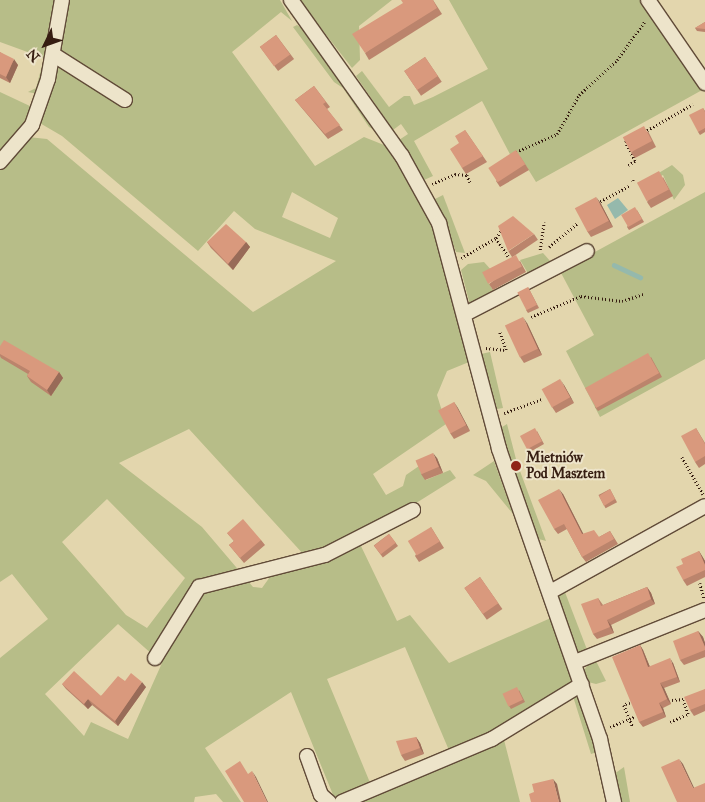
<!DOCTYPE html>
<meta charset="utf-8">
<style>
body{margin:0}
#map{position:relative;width:705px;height:802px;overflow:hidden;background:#e3d6ad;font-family:"IM FELL Great Primer",serif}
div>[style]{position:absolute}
.green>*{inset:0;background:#b7bd88;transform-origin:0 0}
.water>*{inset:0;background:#95b9ac}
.stream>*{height:4.5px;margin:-2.25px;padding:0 2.25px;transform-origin:2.25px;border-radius:2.25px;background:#95b9ac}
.path>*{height:2.5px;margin-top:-1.25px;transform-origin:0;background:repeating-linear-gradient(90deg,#361d11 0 1px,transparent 0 3.5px)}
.roads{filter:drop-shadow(1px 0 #614b38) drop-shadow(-1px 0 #614b38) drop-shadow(0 1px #614b38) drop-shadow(0 -1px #614b38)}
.minor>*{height:14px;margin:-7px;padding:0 7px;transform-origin:7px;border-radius:7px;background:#ede4ca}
.wall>*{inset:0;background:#bb846c;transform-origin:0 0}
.shaded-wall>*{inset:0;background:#986b58}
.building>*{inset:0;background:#d9997d;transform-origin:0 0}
.dots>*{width:14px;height:14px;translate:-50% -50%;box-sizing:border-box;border:2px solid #ede4ca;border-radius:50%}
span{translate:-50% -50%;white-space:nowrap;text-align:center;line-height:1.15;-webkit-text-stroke:4px #ede4ca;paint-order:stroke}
.poi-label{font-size:14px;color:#361d11;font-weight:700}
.left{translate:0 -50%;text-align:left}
.north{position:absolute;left:20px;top:20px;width:50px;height:50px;-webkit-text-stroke:4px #ede4ca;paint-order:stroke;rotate:228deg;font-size:14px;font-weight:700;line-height:20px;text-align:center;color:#361d11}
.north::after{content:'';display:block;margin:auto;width:18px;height:22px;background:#361d11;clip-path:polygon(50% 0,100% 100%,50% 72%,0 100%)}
</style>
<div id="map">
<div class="green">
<div style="clip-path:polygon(0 0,59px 0,38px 94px,28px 92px,36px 88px,44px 58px,0 42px)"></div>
<div style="clip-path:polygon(evenodd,66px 0,280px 0,292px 21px,281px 12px,232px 52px,315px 166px,364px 137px,389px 147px,412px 183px,444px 254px,469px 362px,447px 371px,437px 395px,446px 424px,373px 474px,386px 495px,403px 486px,406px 475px,419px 466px,426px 480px,450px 470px,456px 478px,362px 537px,305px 556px,189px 429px,119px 463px,202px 527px,253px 587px,262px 588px,272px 574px,360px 544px,397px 621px,410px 615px,449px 663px,553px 617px,573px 676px,570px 686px,581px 700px,597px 752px,591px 754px,572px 693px,503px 736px,520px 802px,336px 802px,291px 692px,205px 748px,241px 802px,223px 802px,216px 794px,195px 797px,194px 802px,0 802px,0 658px,48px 619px,12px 574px,0 582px,0 166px,28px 137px,47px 139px,253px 312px,336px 261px,255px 229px,234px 211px,198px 251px,62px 136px,38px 122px,66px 0,292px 192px,338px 218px,330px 238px,282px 217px,292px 192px,66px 0,107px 499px,185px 578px,147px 628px,126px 615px,62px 542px,107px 499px,66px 0,118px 624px,162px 663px,128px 739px,91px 722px,84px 736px,45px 694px,118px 624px,66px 0,405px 647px,451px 755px,371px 785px,327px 679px,405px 647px)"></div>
<div style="clip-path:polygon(299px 0,392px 0,359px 26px,360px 60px,352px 68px)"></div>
<div style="clip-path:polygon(449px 0,644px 0,704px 89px,536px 182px,520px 156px,513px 160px,482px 101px,414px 141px,433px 176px,424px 180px,399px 140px,408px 134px,401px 124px,393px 130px,356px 76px,362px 71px,389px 107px,404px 96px,410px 96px,414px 105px,433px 97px,488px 69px)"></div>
<div style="clip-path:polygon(297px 25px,303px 29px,378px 132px,369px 127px,343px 88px,334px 82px,293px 27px)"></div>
<div style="clip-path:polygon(0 92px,32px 107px,33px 115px,0 158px)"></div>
<div style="clip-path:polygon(672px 165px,683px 175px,685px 185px,674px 200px,663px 175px,653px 180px,652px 177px)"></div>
<div style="clip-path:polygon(705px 192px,705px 359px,600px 417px,566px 351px,594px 335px,560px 271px)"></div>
<div style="clip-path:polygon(443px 195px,465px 253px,456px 252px,435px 199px)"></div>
<div style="clip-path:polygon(543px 253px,551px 262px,529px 275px,520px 260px)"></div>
<div style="clip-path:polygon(484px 262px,493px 272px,485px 277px,496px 295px,470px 305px,461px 270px,468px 264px)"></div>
<div style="clip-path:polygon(490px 352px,503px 408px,497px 409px,481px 354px)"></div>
<div style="clip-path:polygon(507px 424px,517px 463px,546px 541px,535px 538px,499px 429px)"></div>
<div style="clip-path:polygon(494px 461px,513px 514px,486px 481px,473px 475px)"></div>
<div style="left:563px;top:587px;width:68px;height:9px;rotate:69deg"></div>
<div style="clip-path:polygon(594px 657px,606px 681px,596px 684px,588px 682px,584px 670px)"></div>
<div style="clip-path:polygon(624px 767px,630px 802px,620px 802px,614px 774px)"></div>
</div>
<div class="water">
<div style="clip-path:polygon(618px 198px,628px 210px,615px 219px,607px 205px)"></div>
</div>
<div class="stream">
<div style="left:614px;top:265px;width:29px;rotate:25deg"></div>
</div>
<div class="path">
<div style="left:644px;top:132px;width:56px;rotate:-29.7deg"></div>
<div style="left:516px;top:152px;width:45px;rotate:-23.7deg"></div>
<div style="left:557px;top:134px;width:45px;rotate:-60.6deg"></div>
<div style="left:579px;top:95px;width:52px;rotate:-42.6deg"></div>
<div style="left:617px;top:60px;width:48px;rotate:-54.3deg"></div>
<div style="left:628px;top:165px;width:8px;rotate:-30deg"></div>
<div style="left:635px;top:161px;width:21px;rotate:-118deg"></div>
<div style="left:625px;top:142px;width:4px;rotate:-34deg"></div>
<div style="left:633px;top:180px;width:3px;rotate:72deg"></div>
<div style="left:432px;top:184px;width:25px;rotate:-23deg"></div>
<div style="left:455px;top:174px;width:12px;rotate:5deg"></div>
<div style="left:467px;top:175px;width:8px;rotate:67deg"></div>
<div style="left:597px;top:203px;width:38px;rotate:-28deg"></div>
<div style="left:496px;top:238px;width:11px;rotate:-56deg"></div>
<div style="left:549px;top:247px;width:38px;rotate:-40deg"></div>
<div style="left:540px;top:250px;width:28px;rotate:-82deg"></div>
<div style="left:461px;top:258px;width:40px;rotate:-29.7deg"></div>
<div style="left:496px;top:238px;width:22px;rotate:56deg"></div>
<div style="left:531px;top:317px;width:54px;rotate:-22.8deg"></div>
<div style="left:581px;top:296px;width:41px;rotate:7deg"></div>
<div style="left:622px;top:301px;width:23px;rotate:-18deg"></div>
<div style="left:486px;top:348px;width:20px;rotate:6deg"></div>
<div style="left:506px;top:350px;width:20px;rotate:-110deg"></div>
<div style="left:504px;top:413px;width:40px;rotate:-20.2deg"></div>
<div style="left:682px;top:457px;width:43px;rotate:60.4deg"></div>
<div style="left:700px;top:583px;width:16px;rotate:75deg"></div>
<div style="left:672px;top:700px;width:12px;rotate:-5deg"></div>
<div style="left:630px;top:703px;width:6px;rotate:162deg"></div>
<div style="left:624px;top:705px;width:24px;rotate:68deg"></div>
<div style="left:670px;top:722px;width:20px;rotate:-24deg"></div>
<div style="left:688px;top:714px;width:14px;rotate:-111deg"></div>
<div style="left:610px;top:727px;width:26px;rotate:-23deg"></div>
</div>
<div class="roads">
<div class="minor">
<div style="left:291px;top:0;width:191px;rotate:54.6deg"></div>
<div style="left:402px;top:156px;width:77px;rotate:61.1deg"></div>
<div style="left:439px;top:223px;width:234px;rotate:75.1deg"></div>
<div style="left:499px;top:449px;width:307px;rotate:70.8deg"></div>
<div style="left:600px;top:739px;width:65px;rotate:77.5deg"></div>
<div style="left:648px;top:0;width:101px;rotate:55.5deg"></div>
<div style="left:54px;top:55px;width:84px;rotate:32.4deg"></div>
<div style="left:0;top:162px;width:49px;rotate:-49.1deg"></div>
<div style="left:32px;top:125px;width:49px;rotate:-70.8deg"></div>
<div style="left:48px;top:79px;width:80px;rotate:-80deg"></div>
<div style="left:465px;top:314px;width:137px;rotate:-27.3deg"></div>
<div style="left:550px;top:592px;width:177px;rotate:-29deg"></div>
<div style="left:155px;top:658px;width:84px;rotate:-58.2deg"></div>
<div style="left:199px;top:587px;width:130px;rotate:-14.3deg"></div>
<div style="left:325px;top:555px;width:99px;rotate:-27.1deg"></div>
<div style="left:575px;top:662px;width:140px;rotate:-21.8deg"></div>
<div style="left:307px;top:756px;width:41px;rotate:70.3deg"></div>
<div style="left:321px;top:795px;width:11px;rotate:41deg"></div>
<div style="left:342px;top:802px;width:163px;rotate:-22.8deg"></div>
<div style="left:492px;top:739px;width:105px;rotate:-31.4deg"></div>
</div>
</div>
<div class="wall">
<div style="clip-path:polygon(433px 0,442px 14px,369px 60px,365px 53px)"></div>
<div style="clip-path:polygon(705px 22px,705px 32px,697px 31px,695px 28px)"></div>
<div style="left:276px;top:35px;width:30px;height:20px;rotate:53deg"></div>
<div style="clip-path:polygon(0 52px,18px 65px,10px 83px,0 78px)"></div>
<div style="left:425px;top:57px;width:30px;height:25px;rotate:56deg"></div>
<div style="clip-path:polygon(314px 86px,330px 107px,327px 109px,343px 130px,328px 139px,295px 100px)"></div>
<div style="clip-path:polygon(703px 108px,705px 111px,705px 132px,700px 135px,698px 132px)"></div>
<div style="clip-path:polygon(465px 130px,487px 162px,466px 174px,462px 168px,459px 143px)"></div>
<div style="clip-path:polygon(648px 131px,656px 147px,635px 158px,631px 153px)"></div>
<div style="clip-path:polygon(520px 156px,529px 170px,500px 187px,496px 181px)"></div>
<div style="clip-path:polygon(663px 177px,673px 196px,651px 208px,647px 202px)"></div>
<div style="clip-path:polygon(600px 202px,613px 227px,591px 237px,587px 231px)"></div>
<div style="clip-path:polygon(637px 210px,644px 222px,629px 230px,627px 227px)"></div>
<div style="left:534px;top:234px;width:7px;height:31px;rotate:56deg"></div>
<div style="clip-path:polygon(207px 242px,246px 242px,250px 247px,233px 270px,211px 248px)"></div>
<div style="clip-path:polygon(520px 261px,526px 272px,493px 290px,489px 284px)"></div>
<div style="clip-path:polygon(528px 287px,539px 308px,528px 313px,526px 310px)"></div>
<div style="clip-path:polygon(527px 323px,542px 355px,524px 363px,520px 357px)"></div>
<div style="clip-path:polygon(0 346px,59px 372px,63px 378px,51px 396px,31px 382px,27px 376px,28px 374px,1px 358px,0 356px)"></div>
<div style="clip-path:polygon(651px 357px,662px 377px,598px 411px,595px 407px)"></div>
<div style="clip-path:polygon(564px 385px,574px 403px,556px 413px,552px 407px)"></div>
<div style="clip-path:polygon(454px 402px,470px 431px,454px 439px,450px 433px)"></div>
<div style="clip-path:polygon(696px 428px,705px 443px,705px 464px,699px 468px,695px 462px)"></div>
<div style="clip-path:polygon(537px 431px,544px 444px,530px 452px,528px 449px)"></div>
<div style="clip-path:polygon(437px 458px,443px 473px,425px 480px,421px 474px)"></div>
<div style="left:610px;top:489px;width:15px;height:13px;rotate:62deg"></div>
<div style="clip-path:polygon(563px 494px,583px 534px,599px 537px,610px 531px,618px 544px,586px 562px,582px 557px,567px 529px,558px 534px,554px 529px)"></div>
<div style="clip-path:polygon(431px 527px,444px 548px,419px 562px,415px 556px)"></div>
<div style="clip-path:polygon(227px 533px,261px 540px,265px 545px,244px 563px,229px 545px,234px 541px)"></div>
<div style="left:389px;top:534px;width:15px;height:19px;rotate:53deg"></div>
<div style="clip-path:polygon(699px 551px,705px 561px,705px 577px,687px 586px,683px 580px,683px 564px)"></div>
<div style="left:480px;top:577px;width:39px;height:19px;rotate:55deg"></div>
<div style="clip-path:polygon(647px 587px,651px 593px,655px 604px,611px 625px,614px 633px,597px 639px,593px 634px,598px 598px,603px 605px)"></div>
<div style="clip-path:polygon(698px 631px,703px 637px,705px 643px,705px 657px,684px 665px,680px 660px)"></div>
<div style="clip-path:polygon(640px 645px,643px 650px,650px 667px,673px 663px,680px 682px,664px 688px,671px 704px,663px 708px,666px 717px,643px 727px,639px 722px)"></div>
<div style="clip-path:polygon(125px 681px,146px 687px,118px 726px,92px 705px,88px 709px,66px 689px,62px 684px,101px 696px)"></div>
<div style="clip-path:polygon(705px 689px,705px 711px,694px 716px,690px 710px)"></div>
<div style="clip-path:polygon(519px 690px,525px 702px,511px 709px,509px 706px)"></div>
<div style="clip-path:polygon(416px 737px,420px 743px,424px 754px,405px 761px,401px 755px)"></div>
</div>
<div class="shaded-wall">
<div style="clip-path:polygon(14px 59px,18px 65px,10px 83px,6px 77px)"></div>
<div style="clip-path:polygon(596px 197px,600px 202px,613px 227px,609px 221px)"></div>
<div style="clip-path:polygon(246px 242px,250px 247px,233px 270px,228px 264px)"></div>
<div style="clip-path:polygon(523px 317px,527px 323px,542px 355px,538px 349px)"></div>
<div style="clip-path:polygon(59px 372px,63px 378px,51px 396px,47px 390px)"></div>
<div style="clip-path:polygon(560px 379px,564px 385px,574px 403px,570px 397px)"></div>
<div style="clip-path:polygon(454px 402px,458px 408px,470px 431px,466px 425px)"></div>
<div style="clip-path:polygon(433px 453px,437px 458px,443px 473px,439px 467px)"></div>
<div style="clip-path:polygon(559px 489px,563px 494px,586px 539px,582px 534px)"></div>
<div style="clip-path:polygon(699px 551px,705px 561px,705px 565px)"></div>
<div style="clip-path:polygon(647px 587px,651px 593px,655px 604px,651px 599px)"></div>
<div style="clip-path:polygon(607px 620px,611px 625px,614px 633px,610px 627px)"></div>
<div style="clip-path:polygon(698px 631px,703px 637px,705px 643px,705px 647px)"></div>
<div style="clip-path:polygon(640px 645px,643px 650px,652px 672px,648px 667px)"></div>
<div style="clip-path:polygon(670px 658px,673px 663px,680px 682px,677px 677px)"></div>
<div style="clip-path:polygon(142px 682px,146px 687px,118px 726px,115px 721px)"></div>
<div style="clip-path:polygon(660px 683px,664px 688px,671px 704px,667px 699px)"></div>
<div style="clip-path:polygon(88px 699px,92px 705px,88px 709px,84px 704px)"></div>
<div style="clip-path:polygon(659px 703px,663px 708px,666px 717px,663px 712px)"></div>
<div style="clip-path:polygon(416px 737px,420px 743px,424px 754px,420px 748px)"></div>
<div style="clip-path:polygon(679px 759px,683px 764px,697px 794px,693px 788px)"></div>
<div style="clip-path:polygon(252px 771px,256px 777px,268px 802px,267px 802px)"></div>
<div style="clip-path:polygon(553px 779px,557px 784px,561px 802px,559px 802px)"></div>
</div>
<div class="building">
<div style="clip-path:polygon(401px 0,433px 0,437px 8px,365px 53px,352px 34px,403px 3px)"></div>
<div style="clip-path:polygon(705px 22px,705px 29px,695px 28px)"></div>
<div style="left:276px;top:35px;width:24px;height:20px;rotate:54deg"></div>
<div style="clip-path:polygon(0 52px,14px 59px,6px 77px,0 74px)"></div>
<div style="left:425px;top:57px;width:23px;height:25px;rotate:56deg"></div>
<div style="clip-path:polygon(314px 86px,326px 102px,323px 104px,340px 125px,325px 134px,295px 100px)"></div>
<div style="clip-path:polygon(703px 108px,705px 112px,705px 128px,698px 132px,689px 115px)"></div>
<div style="left:644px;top:126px;width:17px;height:24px;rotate:62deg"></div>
<div style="clip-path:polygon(465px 130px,483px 156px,462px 168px,450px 149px,459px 143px,455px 136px)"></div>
<div style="left:516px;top:150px;width:17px;height:33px;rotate:57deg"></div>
<div style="left:659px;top:171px;width:21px;height:25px;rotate:62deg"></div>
<div style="left:596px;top:197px;width:27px;height:24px;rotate:62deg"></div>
<div style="left:635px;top:207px;width:14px;height:16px;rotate:60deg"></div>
<div style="clip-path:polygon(513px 216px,534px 234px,508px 251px,498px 226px)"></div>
<div style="clip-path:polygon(226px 224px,246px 242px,228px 264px,207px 242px)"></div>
<div style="left:516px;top:255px;width:13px;height:38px;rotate:63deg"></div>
<div style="left:528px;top:287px;width:20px;height:12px;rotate:63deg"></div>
<div style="left:523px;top:317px;width:35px;height:20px;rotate:65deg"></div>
<div style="clip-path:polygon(4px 340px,59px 372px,47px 390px,27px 376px,30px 371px,0 354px,0 346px)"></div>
<div style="left:648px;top:353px;width:23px;height:72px;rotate:61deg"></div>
<div style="left:560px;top:379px;width:21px;height:21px;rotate:61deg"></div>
<div style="left:454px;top:402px;width:26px;height:18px;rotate:62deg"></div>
<div style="left:535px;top:428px;width:15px;height:17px;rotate:62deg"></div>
<div style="clip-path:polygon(696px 428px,705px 444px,705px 456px,695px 462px,681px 436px)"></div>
<div style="left:433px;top:453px;width:15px;height:19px;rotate:67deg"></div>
<div style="clip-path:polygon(559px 489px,582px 534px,594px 530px,599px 537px,610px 531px,614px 539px,582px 557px,564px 524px,554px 529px,538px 500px)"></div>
<div style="clip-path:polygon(610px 489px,615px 499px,604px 506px,599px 496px)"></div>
<div style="clip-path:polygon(243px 519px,261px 540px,240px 558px,229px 545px,234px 541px,227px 533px)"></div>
<div style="left:431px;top:527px;width:17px;height:27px;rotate:59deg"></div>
<div style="left:389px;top:534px;width:11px;height:19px;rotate:52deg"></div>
<div style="clip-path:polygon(699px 551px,705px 565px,705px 570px,683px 580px,676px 567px,683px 564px,681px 559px)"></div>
<div style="left:480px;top:577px;width:32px;height:19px;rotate:55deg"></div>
<div style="clip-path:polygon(647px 587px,651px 599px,607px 620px,610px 627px,593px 634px,581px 604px,598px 598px,601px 606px)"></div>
<div style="clip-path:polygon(698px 631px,705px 647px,705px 650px,680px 660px,673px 641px)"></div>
<div style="clip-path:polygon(640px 645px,648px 667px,670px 658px,677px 677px,660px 683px,667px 699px,659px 703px,663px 712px,639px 722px,612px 657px)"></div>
<div style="clip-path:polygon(74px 671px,101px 696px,118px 676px,125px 681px,131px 673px,142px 682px,115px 721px,88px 699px,84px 704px,62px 684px)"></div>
<div style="left:517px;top:687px;width:14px;height:16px;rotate:65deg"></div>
<div style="clip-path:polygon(705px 689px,705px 704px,690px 710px,684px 697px)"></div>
<div style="clip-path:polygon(416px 737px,420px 748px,401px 755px,396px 741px)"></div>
<div style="clip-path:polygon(679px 759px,693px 788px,705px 783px,705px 802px,677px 802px,661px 767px)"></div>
<div style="clip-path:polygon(240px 761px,248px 774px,252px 771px,267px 802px,244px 802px,225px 771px)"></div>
<div style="clip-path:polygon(553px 779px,559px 802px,531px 802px,529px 794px,534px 792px,532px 784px)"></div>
</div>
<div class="dots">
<div style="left:516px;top:466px;background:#8f2418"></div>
</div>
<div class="poi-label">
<span class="left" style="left:526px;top:466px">Mietniów<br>Pod Masztem</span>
</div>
<div class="north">N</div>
</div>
